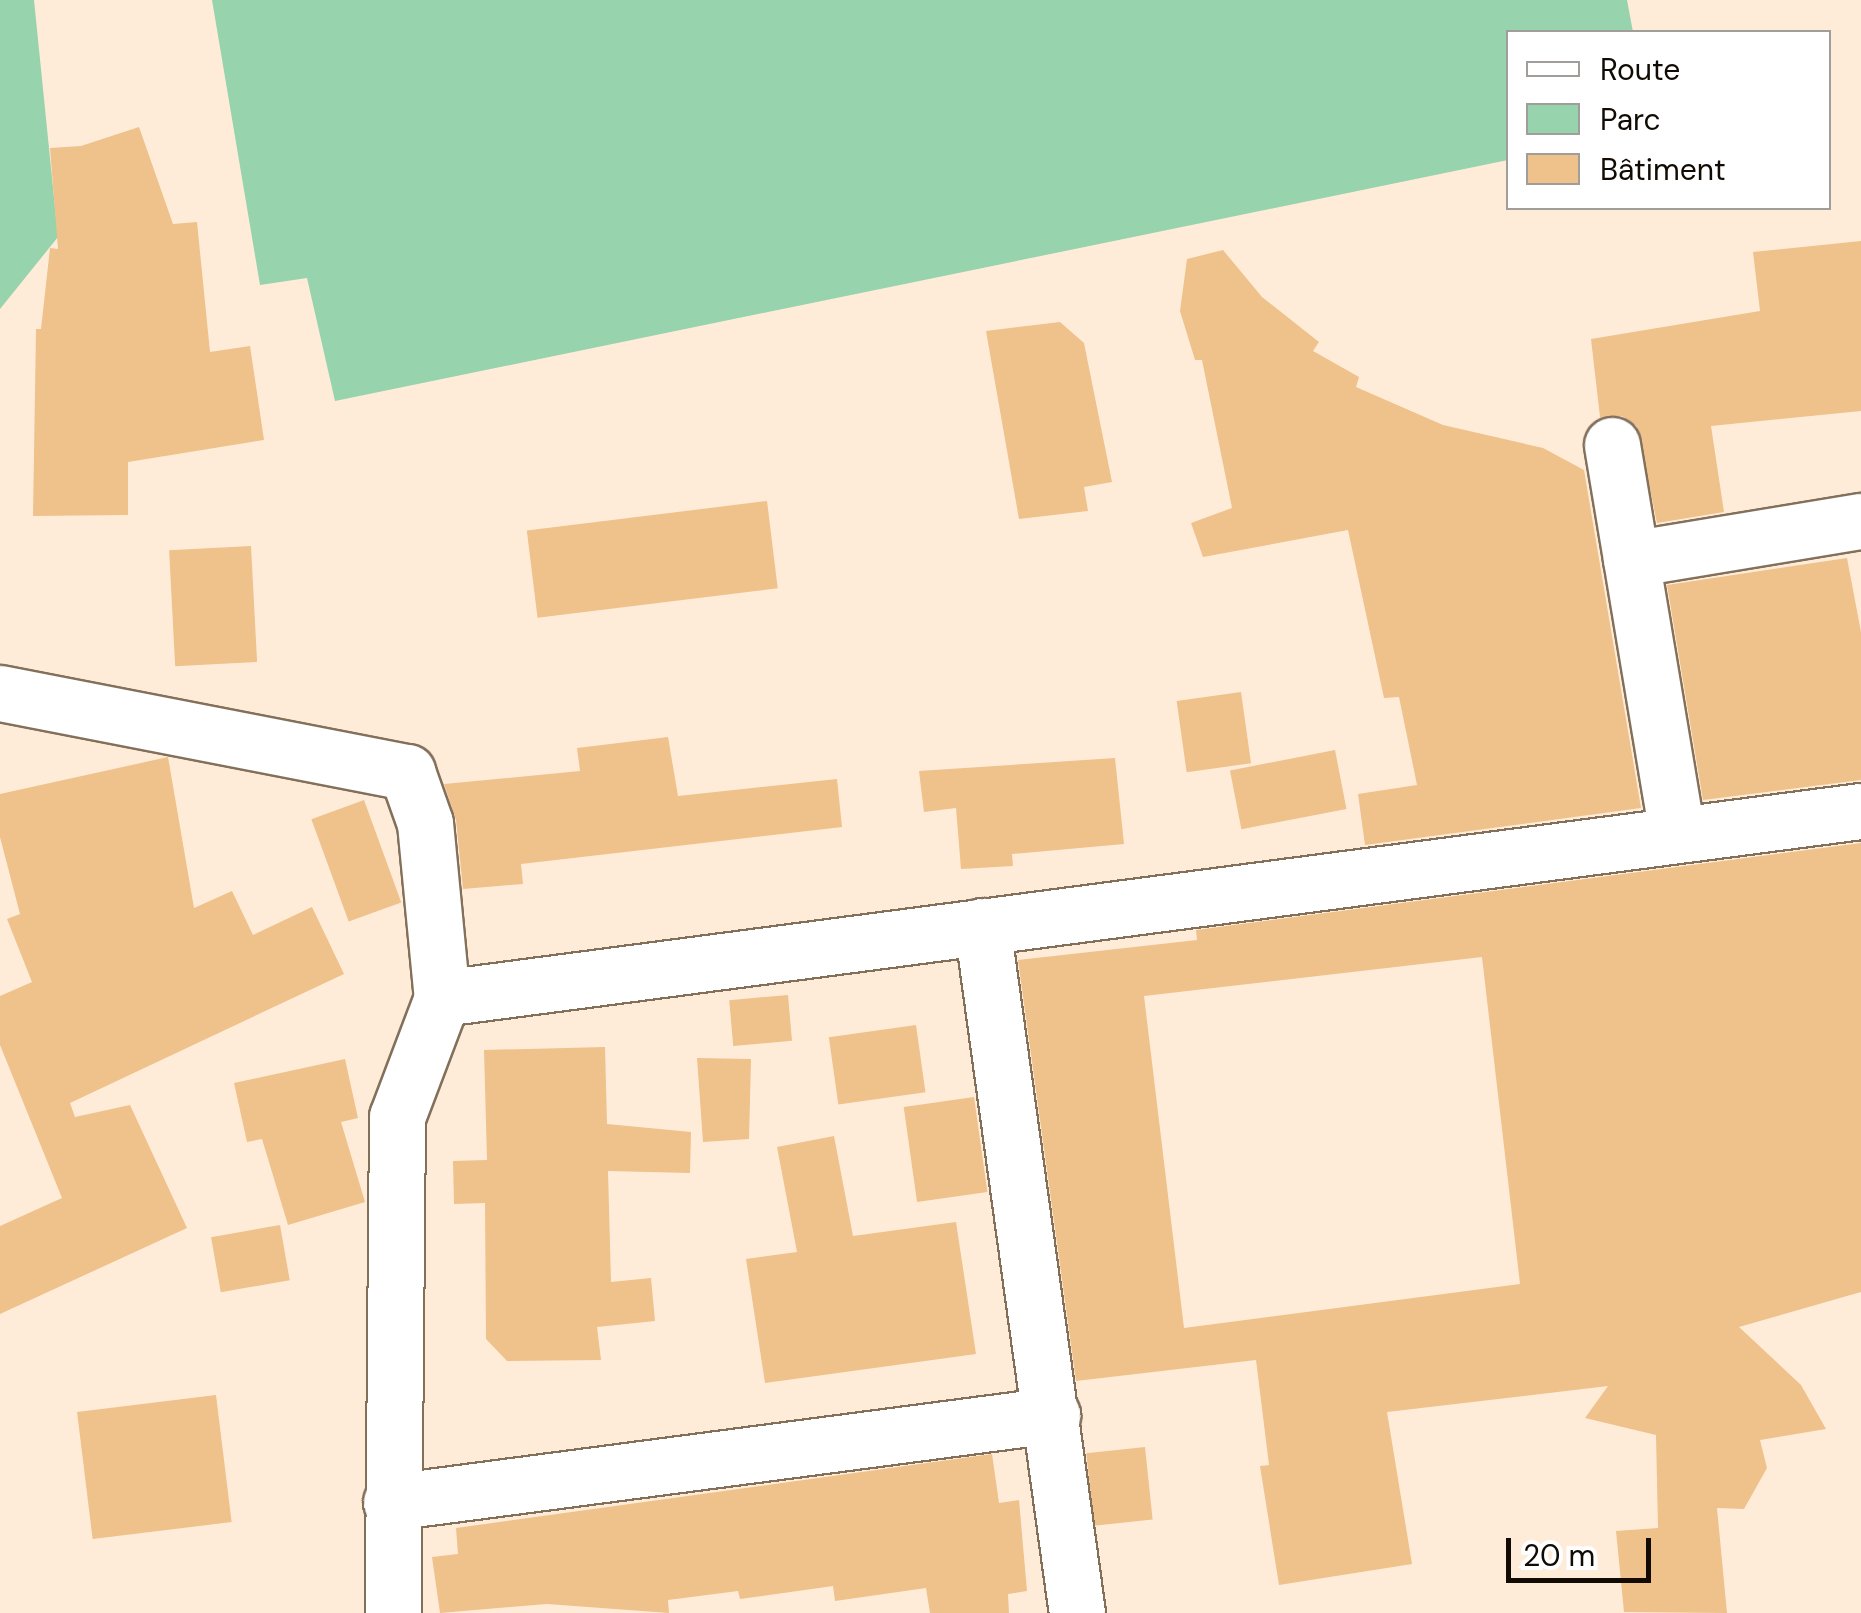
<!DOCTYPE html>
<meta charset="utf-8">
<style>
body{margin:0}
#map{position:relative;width:1861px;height:1613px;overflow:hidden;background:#feecd9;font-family:"DM Sans",sans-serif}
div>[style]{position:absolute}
.green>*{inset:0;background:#97d3ac}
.building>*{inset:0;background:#efc18b;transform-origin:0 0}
.roads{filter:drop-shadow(2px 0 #83705b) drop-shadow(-2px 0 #83705b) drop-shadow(0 2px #83705b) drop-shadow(0 -2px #83705b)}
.minor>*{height:55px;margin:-27.5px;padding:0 27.5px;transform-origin:27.5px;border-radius:27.5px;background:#fff}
span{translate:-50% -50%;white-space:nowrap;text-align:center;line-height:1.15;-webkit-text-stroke:10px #fff;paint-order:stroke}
.legend{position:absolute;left:1506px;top:30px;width:325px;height:180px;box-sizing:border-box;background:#fff;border:2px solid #a09d9b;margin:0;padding:12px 18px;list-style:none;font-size:30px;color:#120b04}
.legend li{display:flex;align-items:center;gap:20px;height:50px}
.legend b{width:50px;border:2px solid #a09d9b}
.scale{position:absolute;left:1506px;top:1538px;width:145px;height:45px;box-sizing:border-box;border:5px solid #120b04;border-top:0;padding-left:12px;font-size:30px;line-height:35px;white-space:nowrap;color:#120b04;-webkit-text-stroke:8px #fff;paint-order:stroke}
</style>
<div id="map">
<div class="green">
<div style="clip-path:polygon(0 0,34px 0,58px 237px,0 309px)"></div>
<div style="clip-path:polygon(212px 0,1627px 0,1633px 32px,1508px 32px,1508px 160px,335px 401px,307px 278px,260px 285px)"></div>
</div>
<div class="building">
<div style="clip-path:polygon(139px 127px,173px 224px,197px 222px,210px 352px,250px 346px,264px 440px,128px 462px,128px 515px,33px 516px,36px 329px,41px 329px,50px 248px,58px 249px,50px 148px,81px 146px)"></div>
<div style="clip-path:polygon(1861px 241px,1861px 411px,1711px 426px,1724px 512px,1657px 523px,1637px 426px,1622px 416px,1600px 417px,1591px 339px,1760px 311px,1753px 252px)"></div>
<div style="clip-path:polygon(1223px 250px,1262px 297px,1319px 342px,1313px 351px,1359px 377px,1356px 387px,1443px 425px,1543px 448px,1584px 470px,1641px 808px,1365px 845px,1358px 794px,1417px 785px,1399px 697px,1384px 698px,1348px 530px,1203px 557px,1191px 523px,1232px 508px,1202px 360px,1195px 360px,1180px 311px,1187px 259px)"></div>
<div style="clip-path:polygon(1060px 322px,1084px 343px,1112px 482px,1084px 487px,1088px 511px,1019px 519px,986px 331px)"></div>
<div style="left:767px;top:501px;width:88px;height:242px;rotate:83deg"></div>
<div style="left:251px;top:546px;width:116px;height:82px;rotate:87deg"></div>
<div style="clip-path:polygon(1847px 558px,1861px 632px,1861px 780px,1703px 800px,1667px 585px)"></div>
<div style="left:1241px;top:692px;width:72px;height:65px;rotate:82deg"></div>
<div style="clip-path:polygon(668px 737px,678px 796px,837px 779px,842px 827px,521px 864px,523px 884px,463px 889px,456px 820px,444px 784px,580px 771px,577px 748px)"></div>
<div style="left:1335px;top:750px;width:60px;height:107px;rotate:79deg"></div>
<div style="clip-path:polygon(168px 757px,194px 908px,232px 891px,253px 935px,312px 907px,344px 974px,70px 1103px,75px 1117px,130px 1105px,187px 1228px,0 1314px,0 1226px,62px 1198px,0 1045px,0 996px,32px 982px,7px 919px,20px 914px,0 837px,0 794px)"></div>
<div style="clip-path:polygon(1115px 758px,1124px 844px,1012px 854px,1013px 866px,961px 869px,956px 808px,924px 812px,919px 771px)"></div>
<div style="left:364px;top:800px;width:109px;height:56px;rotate:70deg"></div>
<div style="clip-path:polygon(evenodd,1861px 843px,1861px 1292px,1739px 1327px,1801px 1385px,1826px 1429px,1760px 1440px,1767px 1468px,1744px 1509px,1717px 1508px,1727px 1613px,1624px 1612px,1616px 1531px,1658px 1528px,1656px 1435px,1585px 1418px,1608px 1386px,1387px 1412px,1412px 1564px,1279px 1585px,1260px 1466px,1269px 1465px,1256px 1360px,1076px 1381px,1018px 960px,1197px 940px,1196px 930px,1861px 843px,1482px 957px,1520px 1284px,1184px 1328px,1144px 996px,1482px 957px)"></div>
<div style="left:788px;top:995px;width:46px;height:59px;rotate:85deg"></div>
<div style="left:916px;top:1025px;width:68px;height:88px;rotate:82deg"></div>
<div style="clip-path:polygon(605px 1047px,607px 1124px,691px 1132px,690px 1173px,608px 1171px,611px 1282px,651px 1278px,655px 1321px,597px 1327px,601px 1360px,507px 1361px,486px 1339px,485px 1203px,454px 1204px,453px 1161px,487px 1160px,484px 1050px)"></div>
<div style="clip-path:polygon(697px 1058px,751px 1059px,749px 1139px,703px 1142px)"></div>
<div style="clip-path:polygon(345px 1059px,358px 1118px,341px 1122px,365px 1202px,288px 1225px,262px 1139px,247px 1142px,234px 1083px)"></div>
<div style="left:974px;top:1097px;width:96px;height:71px;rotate:82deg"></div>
<div style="clip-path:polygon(834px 1136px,853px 1236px,956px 1222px,976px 1354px,765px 1383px,746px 1259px,797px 1252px,777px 1147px)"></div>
<div style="left:280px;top:1225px;width:56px;height:70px;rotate:80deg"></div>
<div style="left:216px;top:1395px;width:128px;height:140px;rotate:83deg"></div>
<div style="left:1145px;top:1447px;width:73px;height:59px;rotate:84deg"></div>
<div style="clip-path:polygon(992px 1454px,999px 1503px,1019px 1500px,1027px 1591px,1008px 1594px,1009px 1613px,930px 1613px,926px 1588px,835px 1601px,833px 1586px,740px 1599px,738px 1591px,668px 1600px,669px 1613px,547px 1604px,440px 1613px,432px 1557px,458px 1554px,456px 1528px)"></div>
</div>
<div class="roads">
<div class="minor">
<div style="left:1612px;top:445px;width:395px;rotate:80.5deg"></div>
<div style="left:1631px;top:559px;width:233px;rotate:-9.4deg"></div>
<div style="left:0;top:693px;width:415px;rotate:11deg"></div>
<div style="left:407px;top:772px;width:54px;rotate:70.6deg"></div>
<div style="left:425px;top:823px;width:176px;rotate:84.5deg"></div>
<div style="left:442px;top:998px;width:127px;rotate:110.7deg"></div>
<div style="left:397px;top:1117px;width:496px;rotate:90.5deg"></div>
<div style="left:982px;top:926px;width:694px;rotate:82.13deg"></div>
<div style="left:442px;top:998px;width:1431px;rotate:-7.51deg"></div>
<div style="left:391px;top:1502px;width:667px;rotate:-7.5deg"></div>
</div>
</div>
<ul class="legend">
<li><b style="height:12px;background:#fff"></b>Route</li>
<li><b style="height:28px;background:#97d3ac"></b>Parc</li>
<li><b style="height:28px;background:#efc18b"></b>Bâtiment</li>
</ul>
<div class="scale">20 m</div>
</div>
